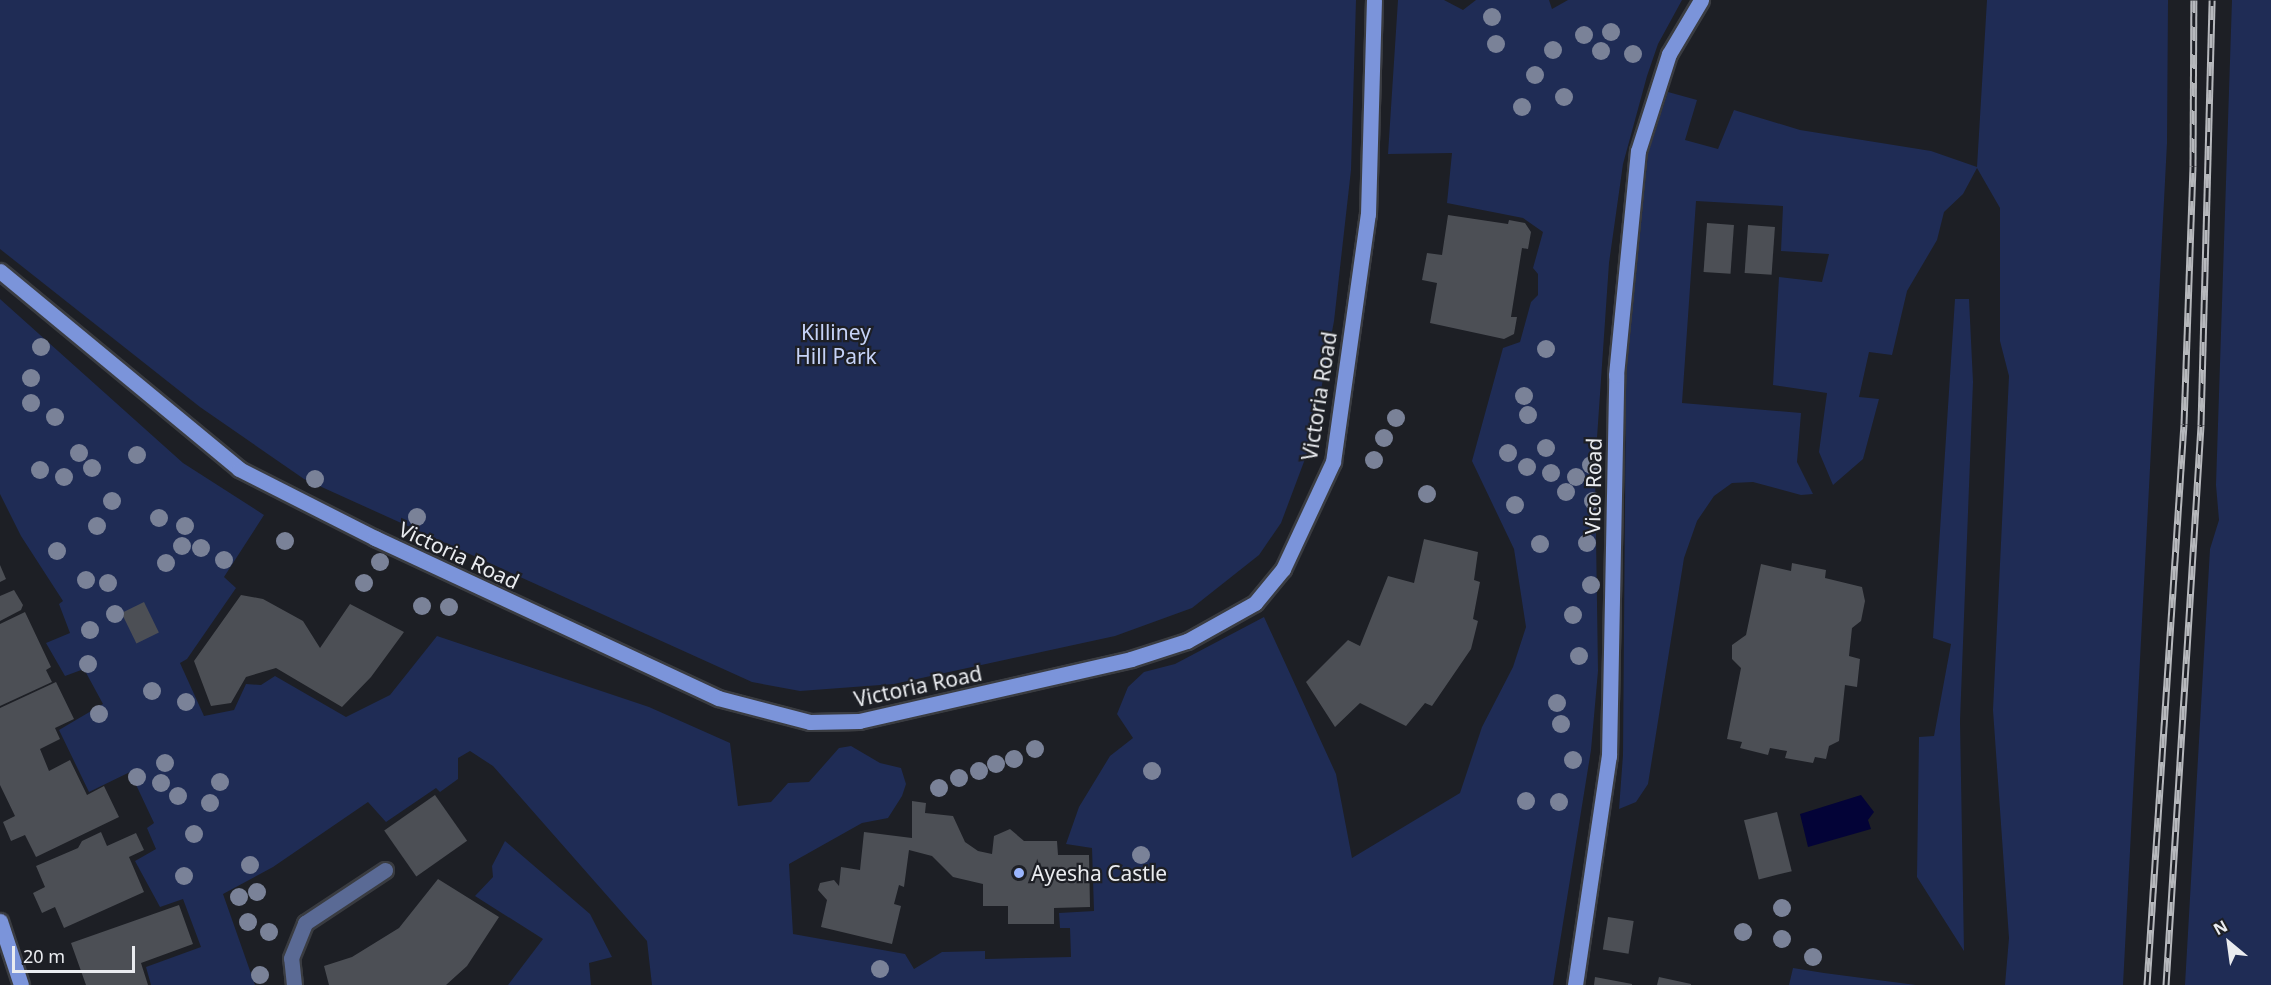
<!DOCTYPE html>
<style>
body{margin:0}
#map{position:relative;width:2271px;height:985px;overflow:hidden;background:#1d1f25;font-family:"Noto Sans",sans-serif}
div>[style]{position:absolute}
.green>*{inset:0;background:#1f2c55}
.water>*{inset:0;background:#030337}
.building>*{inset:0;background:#4c4f55;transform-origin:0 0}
.roads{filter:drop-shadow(2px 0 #3a3c41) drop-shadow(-2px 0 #3a3c41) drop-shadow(0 2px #3a3c41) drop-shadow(0 -2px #3a3c41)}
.lane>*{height:15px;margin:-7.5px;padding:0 7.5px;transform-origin:7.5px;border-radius:7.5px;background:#5a6a95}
.secondary>*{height:15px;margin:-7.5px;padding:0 7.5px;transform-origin:7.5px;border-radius:7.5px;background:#7b94da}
.rail>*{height:7px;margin-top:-3.5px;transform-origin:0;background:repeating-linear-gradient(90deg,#1d1f25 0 14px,#b6b8bc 0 28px);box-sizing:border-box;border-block:2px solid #b6b8bc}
.trees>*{width:18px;height:18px;margin:-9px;border-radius:50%;background:#7a8298}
.dots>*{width:16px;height:16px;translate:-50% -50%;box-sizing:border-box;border:3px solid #1d1f25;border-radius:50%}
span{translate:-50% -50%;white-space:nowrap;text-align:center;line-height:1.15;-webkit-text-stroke:4.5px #1d1f25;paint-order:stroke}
.park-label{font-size:21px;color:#c6d3f7}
.street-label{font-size:21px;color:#eaecf0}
.poi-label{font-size:21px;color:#eaecf0}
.left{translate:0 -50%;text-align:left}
.north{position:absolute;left:2199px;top:913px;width:60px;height:60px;-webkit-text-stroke:4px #1d1f25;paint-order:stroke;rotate:331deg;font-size:16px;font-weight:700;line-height:24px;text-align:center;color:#eaecf0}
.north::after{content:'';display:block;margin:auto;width:21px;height:27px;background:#eaecf0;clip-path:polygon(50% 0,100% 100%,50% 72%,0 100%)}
.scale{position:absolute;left:12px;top:946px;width:123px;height:27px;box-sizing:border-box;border:3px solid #eaecf0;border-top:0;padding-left:8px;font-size:18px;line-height:21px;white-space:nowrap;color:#eaecf0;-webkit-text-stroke:4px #1d1f25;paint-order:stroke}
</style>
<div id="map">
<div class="green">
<div style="clip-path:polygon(0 0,1356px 0,1351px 170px,1334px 321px,1311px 443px,1281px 523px,1259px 555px,1192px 608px,1115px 636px,894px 684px,800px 691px,752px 682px,304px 479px,200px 407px,0 249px)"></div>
<div style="clip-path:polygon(1398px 0,1444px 0,1463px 10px,1476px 0,1549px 0,1552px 9px,1568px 0,1682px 0,1658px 44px,1647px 76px,1623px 164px,1609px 263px,1595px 467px,1598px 671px,1591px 750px,1553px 985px,652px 985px,647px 941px,493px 766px,470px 751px,458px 758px,458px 779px,440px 792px,436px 788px,386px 822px,368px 802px,273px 867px,223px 894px,255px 985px,151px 985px,146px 967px,201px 947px,183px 899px,160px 907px,135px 861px,156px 849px,147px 828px,154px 823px,130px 772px,89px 792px,59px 730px,103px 704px,84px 669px,65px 676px,46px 643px,70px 633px,59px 604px,63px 601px,21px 536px,0 494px,0 299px,183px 463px,264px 515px,224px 577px,236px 588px,187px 659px,180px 663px,204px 716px,234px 710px,246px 684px,261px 685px,275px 676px,346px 717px,390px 695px,437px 636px,649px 707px,730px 743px,738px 806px,771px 802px,788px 783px,809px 782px,839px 748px,851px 746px,880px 763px,901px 768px,906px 784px,902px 796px,888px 818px,862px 823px,789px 864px,793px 934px,905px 954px,914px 969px,942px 952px,985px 951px,985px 959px,1071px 957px,1070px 928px,1060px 928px,1059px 913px,1094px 911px,1092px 848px,1066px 844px,1079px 807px,1110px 756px,1133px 738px,1117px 714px,1128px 687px,1144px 672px,1175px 664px,1264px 617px,1336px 774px,1352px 858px,1460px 793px,1482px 727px,1513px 667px,1526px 627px,1514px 549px,1472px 461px,1503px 348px,1520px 342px,1531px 302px,1538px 295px,1538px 274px,1533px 268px,1543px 232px,1523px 218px,1447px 203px,1452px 153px,1388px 154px)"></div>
<div style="clip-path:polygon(1987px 0,2168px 0,2167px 143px,2123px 985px,2005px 985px,2009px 938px,1993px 710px,2009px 376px,2000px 341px,2000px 208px,1977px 168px,1963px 194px,1944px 212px,1937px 240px,1907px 291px,1892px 355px,1869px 352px,1859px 397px,1879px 399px,1863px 459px,1833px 485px,1819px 452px,1827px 393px,1773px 385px,1779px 277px,1822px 282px,1829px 254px,1781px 251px,1783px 206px,1696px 201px,1682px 403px,1801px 413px,1797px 462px,1813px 494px,1801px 495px,1753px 482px,1732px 483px,1714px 496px,1697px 521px,1684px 558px,1648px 784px,1636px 802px,1619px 809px,1623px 755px,1626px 376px,1648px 153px,1668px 92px,1697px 100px,1685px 140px,1718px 149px,1734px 110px,1800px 130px,1931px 151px,1977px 167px)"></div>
<div style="clip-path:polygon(2232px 0,2271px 0,2271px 985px,2185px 985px,2210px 549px,2219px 520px,2216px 485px)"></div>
<div style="clip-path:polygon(1955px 299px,1969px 299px,1973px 382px,1960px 721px,1964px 951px,1917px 877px,1919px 737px,1934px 736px,1951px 644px,1933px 638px)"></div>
<div style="clip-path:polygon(505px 841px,590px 914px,612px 957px,589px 963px,591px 985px,508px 985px,543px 939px,475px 896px,493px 877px,492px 866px)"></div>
<div style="clip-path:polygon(1793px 968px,1824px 973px,1916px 985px,1789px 985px)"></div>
</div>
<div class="water">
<div style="clip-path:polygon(1861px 795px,1874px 812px,1868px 820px,1871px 829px,1808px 847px,1800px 814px)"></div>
</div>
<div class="building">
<div style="clip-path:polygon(1448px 215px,1508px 224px,1509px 220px,1525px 223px,1531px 232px,1528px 249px,1522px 248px,1511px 317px,1517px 317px,1514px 334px,1504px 339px,1430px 323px,1437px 283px,1422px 280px,1427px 253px,1442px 255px)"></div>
<div style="left:1707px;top:223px;width:27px;height:49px;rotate:4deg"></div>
<div style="left:1748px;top:225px;width:27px;height:48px;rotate:4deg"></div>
<div style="clip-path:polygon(1424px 539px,1478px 552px,1474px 580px,1480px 582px,1473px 619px,1478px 621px,1471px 649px,1432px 706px,1425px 703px,1406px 726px,1360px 703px,1335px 727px,1306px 682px,1348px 640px,1360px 646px,1388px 576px,1414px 583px)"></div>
<div style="clip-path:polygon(1792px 563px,1826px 570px,1825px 578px,1862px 587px,1865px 601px,1861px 621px,1852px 628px,1849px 656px,1860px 659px,1857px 687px,1845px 685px,1839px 741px,1829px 746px,1826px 759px,1815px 757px,1813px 763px,1785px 758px,1787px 751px,1770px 748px,1768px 755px,1740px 748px,1742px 742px,1727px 739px,1741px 668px,1732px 659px,1732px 645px,1746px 635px,1761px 564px,1791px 571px)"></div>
<div style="clip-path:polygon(0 565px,6px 579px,0 582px)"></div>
<div style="clip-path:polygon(14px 590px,23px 605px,21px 610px,0 621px,0 596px)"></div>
<div style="clip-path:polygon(241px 595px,263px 599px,303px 621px,320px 648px,350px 604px,404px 632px,371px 677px,342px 707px,276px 668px,246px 677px,231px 703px,211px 706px,194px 661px)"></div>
<div style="left:144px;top:602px;width:34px;height:25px;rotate:64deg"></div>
<div style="clip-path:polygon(25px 612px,51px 667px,46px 670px,52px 682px,0 706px,0 624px)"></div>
<div style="clip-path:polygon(56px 682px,74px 719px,55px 728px,60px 739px,40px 749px,49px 771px,70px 760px,87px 795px,104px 786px,119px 817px,36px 857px,25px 835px,11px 841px,3px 822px,15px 816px,0 785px,0 708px)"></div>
<div style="left:435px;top:795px;width:56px;height:62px;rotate:55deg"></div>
<div style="clip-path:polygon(912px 801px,926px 803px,925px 813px,953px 816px,965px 842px,978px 851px,992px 854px,994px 836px,1010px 829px,1024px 841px,1057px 841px,1058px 855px,1089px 855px,1090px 907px,1054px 908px,1054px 924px,1008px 924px,1008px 906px,983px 906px,983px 884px,953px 877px,932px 856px,909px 850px,904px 887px,899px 885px,894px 904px,901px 906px,892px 944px,821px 927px,827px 900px,818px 890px,820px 883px,834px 880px,839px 886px,841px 867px,860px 870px,864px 832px,912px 838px)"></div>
<div style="left:1777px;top:812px;width:61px;height:34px;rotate:76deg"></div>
<div style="clip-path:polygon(101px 832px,107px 846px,136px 833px,144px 850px,129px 857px,144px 892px,64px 928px,55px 907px,42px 913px,33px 893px,45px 887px,36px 866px,78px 848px,82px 841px)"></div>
<div style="clip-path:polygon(438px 879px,499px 917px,467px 966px,446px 985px,329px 985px,324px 966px,352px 957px,399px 928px)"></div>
<div style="clip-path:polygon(179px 905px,193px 944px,141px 963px,148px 985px,86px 985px,71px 943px)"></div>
<div style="left:1608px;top:917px;width:26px;height:33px;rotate:9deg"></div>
<div style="clip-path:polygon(1595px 977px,1632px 984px,1632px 985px,1594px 985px)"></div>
<div style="clip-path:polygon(1659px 977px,1691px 984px,1691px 985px,1657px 985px)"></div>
</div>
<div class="roads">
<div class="lane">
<div style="left:294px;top:985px;width:27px;rotate:-96deg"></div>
<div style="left:291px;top:958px;width:38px;rotate:-68deg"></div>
<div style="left:305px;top:923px;width:96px;rotate:-33.5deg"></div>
</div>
<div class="secondary">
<div style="left:0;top:271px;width:310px;rotate:39.6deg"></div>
<div style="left:239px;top:469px;width:153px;rotate:26.9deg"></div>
<div style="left:375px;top:538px;width:378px;rotate:25deg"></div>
<div style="left:718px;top:698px;width:95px;rotate:14.6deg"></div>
<div style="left:810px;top:722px;width:49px;rotate:-1.2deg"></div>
<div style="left:859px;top:721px;width:279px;rotate:-12.8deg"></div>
<div style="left:1131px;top:659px;width:59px;rotate:-17.8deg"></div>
<div style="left:1187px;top:641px;width:78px;rotate:-29.2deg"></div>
<div style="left:1255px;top:603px;width:44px;rotate:-50.5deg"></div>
<div style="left:1283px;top:569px;width:118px;rotate:-65deg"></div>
<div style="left:1333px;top:462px;width:250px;rotate:-82deg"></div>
<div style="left:1368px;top:214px;width:214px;rotate:-88.4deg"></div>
<div style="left:0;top:921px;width:67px;rotate:71.8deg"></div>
<div style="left:1575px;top:985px;width:232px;rotate:-81.6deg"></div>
<div style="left:1609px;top:756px;width:381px;rotate:-88.9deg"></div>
<div style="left:1616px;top:375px;width:225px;rotate:-84.4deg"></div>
<div style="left:1638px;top:151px;width:102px;rotate:-72.3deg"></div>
<div style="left:1669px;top:54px;width:63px;rotate:-59.3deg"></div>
</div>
</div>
<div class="rail">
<div style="left:2147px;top:985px;width:562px;rotate:-86.23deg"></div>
<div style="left:2184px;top:424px;width:258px;rotate:-88deg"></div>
<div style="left:2193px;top:166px;width:166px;rotate:-89.7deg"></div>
<div style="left:2166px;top:985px;width:561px;rotate:-86.42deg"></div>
<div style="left:2201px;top:425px;width:425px;rotate:-88.5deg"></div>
</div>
<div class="trees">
<div style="left:1492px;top:17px"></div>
<div style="left:1611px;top:32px"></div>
<div style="left:1584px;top:35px"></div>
<div style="left:1496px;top:44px"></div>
<div style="left:1553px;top:50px"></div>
<div style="left:1601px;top:51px"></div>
<div style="left:1633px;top:54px"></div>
<div style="left:1535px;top:75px"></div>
<div style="left:1564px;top:97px"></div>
<div style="left:1522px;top:107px"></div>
<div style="left:41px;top:347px"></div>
<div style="left:1546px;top:349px"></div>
<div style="left:31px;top:378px"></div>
<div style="left:1524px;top:396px"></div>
<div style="left:31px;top:403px"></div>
<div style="left:1528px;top:415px"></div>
<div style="left:55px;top:417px"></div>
<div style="left:1396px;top:418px"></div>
<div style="left:1384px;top:438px"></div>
<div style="left:1546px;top:448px"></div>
<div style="left:79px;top:453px"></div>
<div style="left:1508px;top:453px"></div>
<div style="left:137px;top:455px"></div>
<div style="left:1374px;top:460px"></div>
<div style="left:1591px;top:465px"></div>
<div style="left:1527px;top:467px"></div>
<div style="left:92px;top:468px"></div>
<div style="left:40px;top:470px"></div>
<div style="left:1551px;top:473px"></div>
<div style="left:64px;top:477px"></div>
<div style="left:1576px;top:477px"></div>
<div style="left:315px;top:479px"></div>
<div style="left:1566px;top:492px"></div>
<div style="left:1427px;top:494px"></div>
<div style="left:112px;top:501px"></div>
<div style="left:1593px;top:501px"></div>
<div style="left:1515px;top:505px"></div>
<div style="left:417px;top:517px"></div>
<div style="left:159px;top:518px"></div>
<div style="left:97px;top:526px"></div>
<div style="left:185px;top:526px"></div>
<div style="left:285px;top:541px"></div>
<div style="left:1587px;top:543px"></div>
<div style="left:1540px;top:544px"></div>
<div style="left:182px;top:546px"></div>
<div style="left:201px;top:548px"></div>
<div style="left:57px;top:551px"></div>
<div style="left:224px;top:560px"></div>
<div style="left:380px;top:562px"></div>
<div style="left:166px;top:563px"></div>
<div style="left:86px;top:580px"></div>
<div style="left:108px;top:583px"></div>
<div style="left:364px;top:583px"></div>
<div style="left:1591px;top:585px"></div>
<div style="left:422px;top:606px"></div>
<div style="left:449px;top:607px"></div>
<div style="left:115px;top:614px"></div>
<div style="left:1573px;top:615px"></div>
<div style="left:90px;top:630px"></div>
<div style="left:1579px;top:656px"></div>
<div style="left:88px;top:664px"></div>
<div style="left:152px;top:691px"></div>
<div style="left:186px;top:702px"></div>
<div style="left:1557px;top:703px"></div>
<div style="left:99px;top:714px"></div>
<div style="left:1561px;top:724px"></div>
<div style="left:1035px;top:749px"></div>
<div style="left:1014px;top:759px"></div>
<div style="left:1573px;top:760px"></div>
<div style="left:165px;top:763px"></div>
<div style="left:996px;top:764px"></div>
<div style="left:979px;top:771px"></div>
<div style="left:1152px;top:771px"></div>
<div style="left:137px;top:777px"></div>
<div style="left:959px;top:778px"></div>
<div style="left:220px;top:782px"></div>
<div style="left:161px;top:783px"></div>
<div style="left:939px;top:788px"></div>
<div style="left:178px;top:796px"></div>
<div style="left:1526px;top:801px"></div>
<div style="left:1559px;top:802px"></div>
<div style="left:210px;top:803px"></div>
<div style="left:194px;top:834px"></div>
<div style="left:1141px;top:855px"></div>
<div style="left:250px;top:865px"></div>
<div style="left:184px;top:876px"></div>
<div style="left:257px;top:892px"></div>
<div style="left:239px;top:897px"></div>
<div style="left:1782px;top:908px"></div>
<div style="left:248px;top:922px"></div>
<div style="left:269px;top:932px"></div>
<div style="left:1743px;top:932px"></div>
<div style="left:1782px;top:939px"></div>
<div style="left:1813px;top:957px"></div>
<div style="left:880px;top:969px"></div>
<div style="left:260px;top:975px"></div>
</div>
<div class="dots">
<div style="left:1019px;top:873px;background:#9ab5fd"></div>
</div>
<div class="park-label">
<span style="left:836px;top:344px">Killiney<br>Hill Park</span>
</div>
<div class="street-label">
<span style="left:1319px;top:396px;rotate:-81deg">Victoria Road</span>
<span style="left:1593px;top:486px;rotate:-89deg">Vico Road</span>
<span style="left:459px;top:555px;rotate:25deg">Victoria Road</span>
<span style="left:918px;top:686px;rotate:-12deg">Victoria Road</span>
</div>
<div class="poi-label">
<span class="left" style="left:1031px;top:873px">Ayesha Castle</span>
</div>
<div class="north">N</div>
<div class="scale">20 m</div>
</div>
